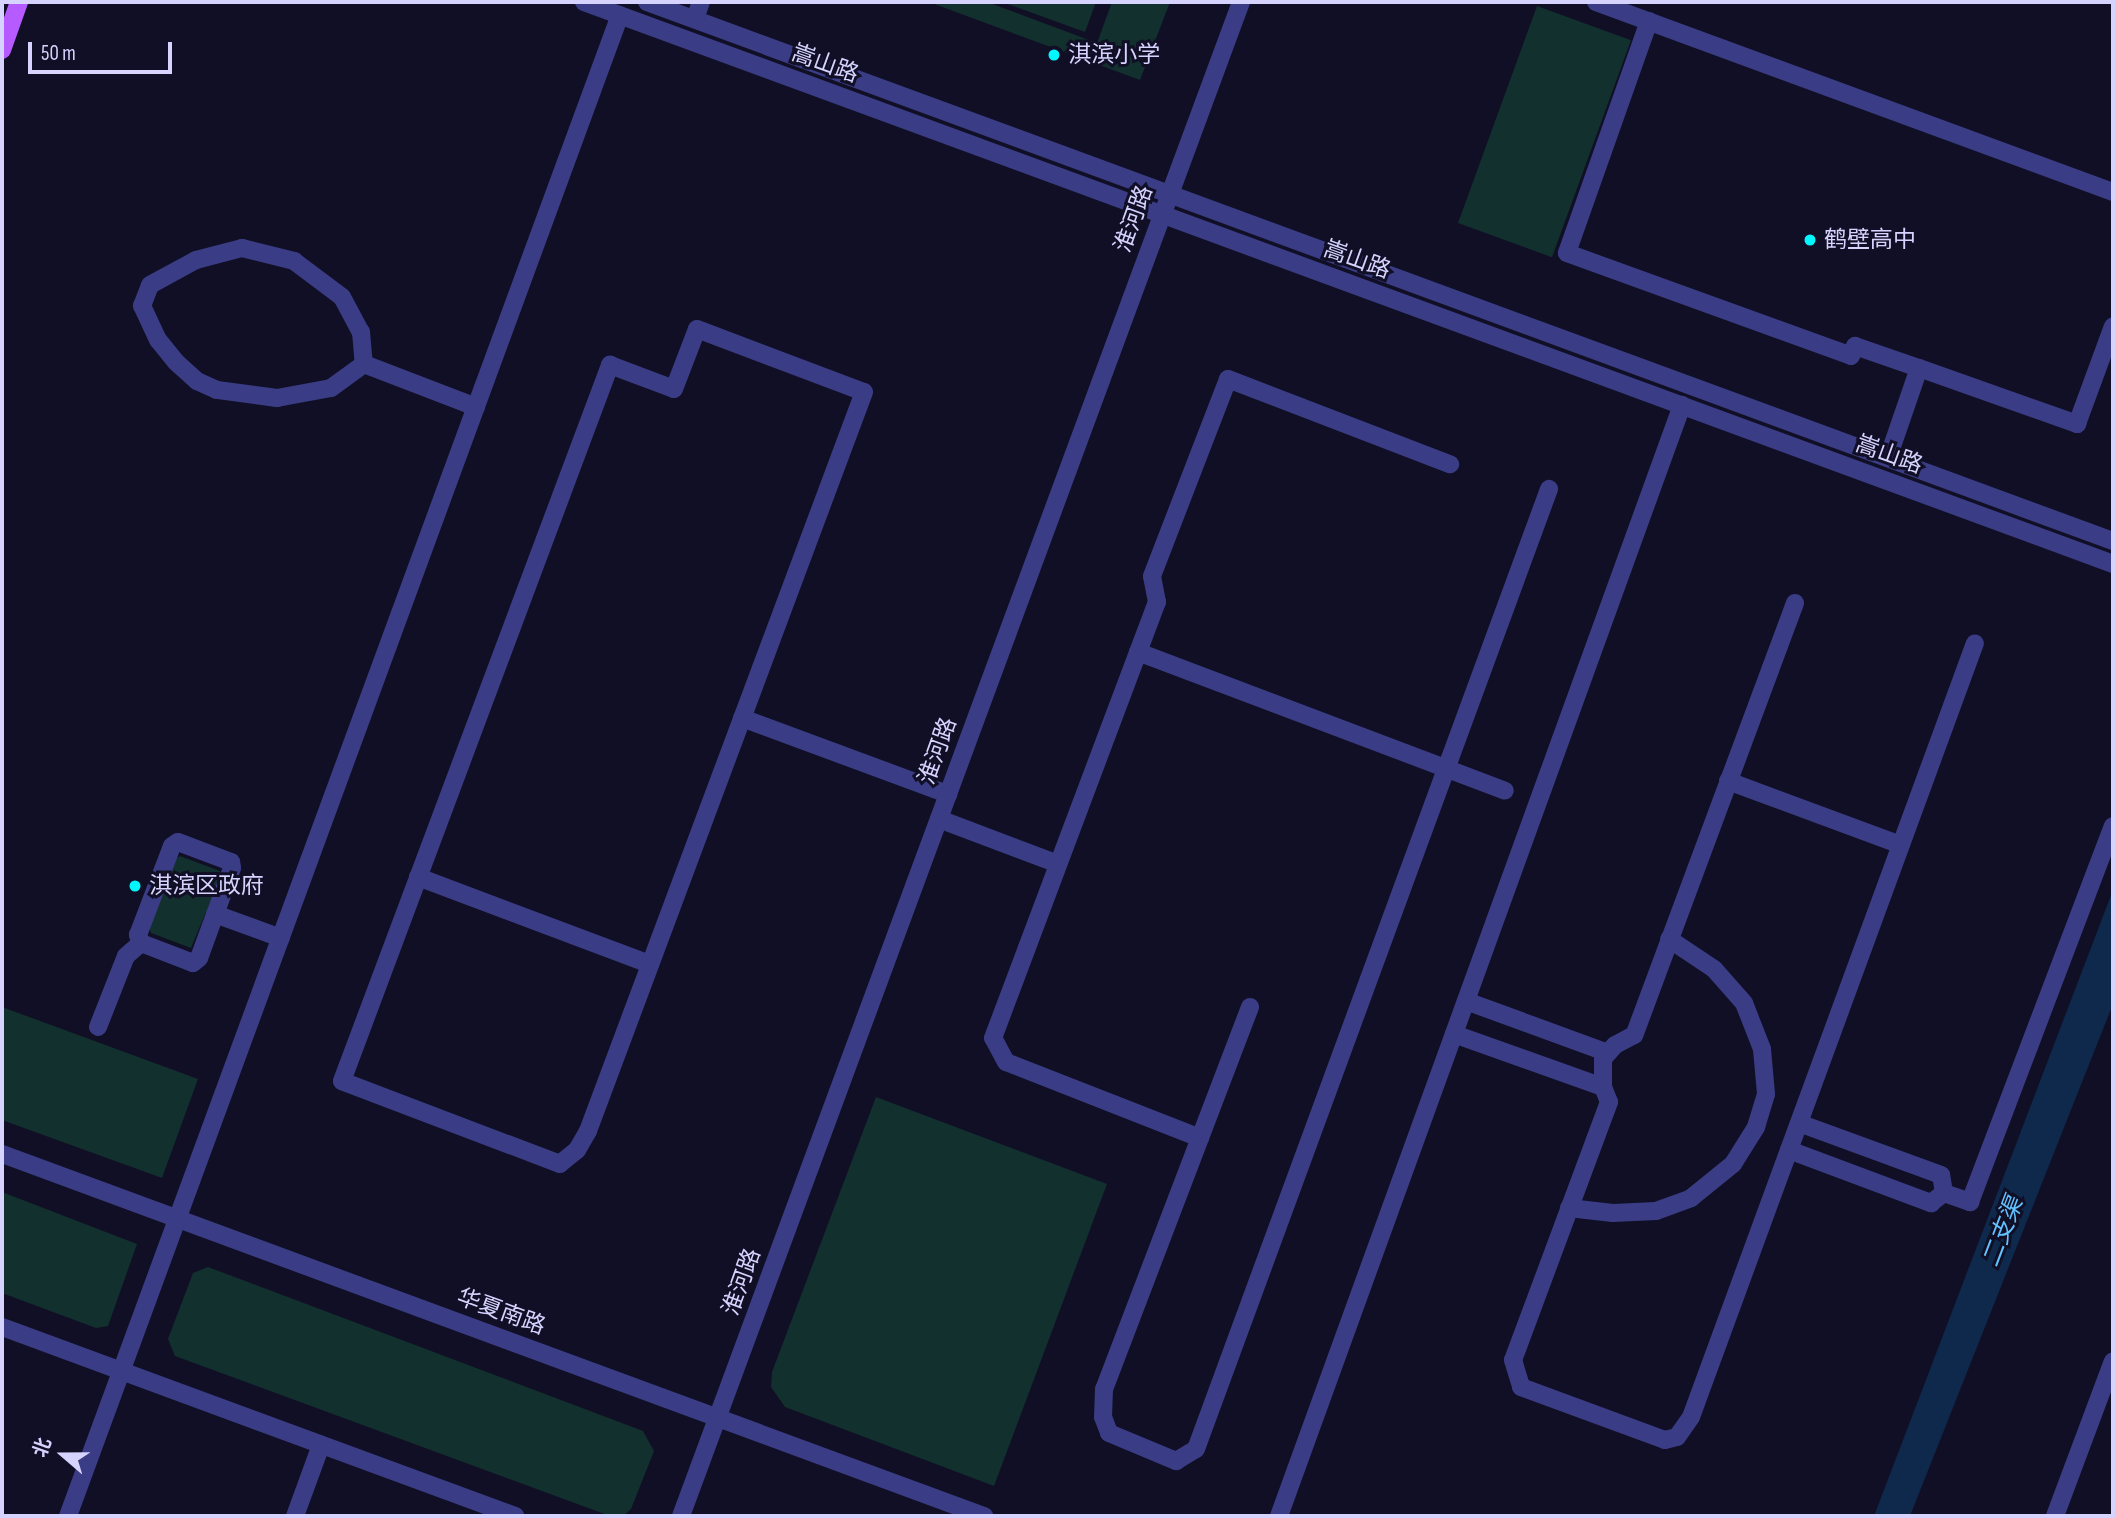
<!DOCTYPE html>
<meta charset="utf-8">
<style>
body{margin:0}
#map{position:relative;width:2115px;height:1518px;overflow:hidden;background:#110f26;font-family:"Sofia Sans Condensed","Noto Sans SC",sans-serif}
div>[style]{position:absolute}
.green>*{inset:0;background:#12302d;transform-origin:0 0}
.water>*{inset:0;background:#0e294b}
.minor>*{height:18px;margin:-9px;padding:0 9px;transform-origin:9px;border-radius:9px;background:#3a3d85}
.major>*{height:18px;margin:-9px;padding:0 9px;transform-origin:9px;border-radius:9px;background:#b55bff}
.dots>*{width:19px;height:19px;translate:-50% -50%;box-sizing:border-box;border:4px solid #110f26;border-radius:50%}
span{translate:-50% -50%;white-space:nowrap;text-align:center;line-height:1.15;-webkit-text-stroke:6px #110f26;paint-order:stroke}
.poi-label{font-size:23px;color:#d6d4ff}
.left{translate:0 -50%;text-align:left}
.street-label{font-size:23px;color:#d6d4ff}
.water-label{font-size:24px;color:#62c2ff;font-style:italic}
.frame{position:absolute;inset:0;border:4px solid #d6d4ff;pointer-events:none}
.north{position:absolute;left:28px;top:1420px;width:70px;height:70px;-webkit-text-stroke:5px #110f26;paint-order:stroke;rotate:290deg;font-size:19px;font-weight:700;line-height:28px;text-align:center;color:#d6d4ff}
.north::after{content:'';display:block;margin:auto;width:24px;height:32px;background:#d6d4ff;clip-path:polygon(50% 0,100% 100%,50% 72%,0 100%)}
.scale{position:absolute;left:28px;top:42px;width:144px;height:32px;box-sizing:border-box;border:4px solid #d6d4ff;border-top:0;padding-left:9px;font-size:21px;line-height:24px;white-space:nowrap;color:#d6d4ff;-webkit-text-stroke:5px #110f26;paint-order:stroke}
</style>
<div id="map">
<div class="green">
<div style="clip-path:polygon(929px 2px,987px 2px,1097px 43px,1112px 2px,1170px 2px,1140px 80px)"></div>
<div style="clip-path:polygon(1002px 2px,1096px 2px,1085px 32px)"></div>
<div style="left:1537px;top:6px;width:100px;height:231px;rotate:20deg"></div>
<div style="clip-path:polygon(180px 856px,220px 871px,221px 876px,191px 948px,151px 933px,149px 927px,175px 859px)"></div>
<div style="clip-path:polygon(2px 1007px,198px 1079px,162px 1178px,2px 1120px)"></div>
<div style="clip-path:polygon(876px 1097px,1107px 1184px,994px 1486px,785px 1407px,771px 1387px,772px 1372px)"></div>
<div style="clip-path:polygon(2px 1192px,137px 1244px,108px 1326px,96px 1328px,2px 1293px)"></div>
<div style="clip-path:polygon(208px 1267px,643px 1431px,654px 1451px,631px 1509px,624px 1515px,610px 1516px,175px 1356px,168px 1339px,193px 1273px)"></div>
</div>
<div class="water">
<div style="clip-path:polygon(2113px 890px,2113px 1004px,1910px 1516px,1874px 1516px)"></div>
</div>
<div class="minor">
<div style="left:584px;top:2px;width:1629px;rotate:20.18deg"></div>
<div style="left:647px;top:2px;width:1562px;rotate:20.19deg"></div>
<div style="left:1596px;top:2px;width:551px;rotate:20.18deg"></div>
<div style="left:695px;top:19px;width:18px;rotate:-71deg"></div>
<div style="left:1649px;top:21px;width:246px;rotate:109.5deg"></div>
<div style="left:1567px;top:253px;width:302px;rotate:19.9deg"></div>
<div style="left:1851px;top:356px;width:11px;rotate:-68deg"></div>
<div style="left:1855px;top:346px;width:68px;rotate:19deg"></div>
<div style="left:1919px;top:368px;width:95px;rotate:109deg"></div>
<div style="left:242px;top:248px;width:54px;rotate:14deg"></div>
<div style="left:294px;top:261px;width:60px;rotate:36.9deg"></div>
<div style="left:342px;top:297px;width:40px;rotate:62deg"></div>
<div style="left:361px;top:332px;width:32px;rotate:85deg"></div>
<div style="left:364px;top:364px;width:41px;rotate:144deg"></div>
<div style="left:331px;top:388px;width:55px;rotate:169.5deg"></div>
<div style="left:277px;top:398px;width:61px;rotate:-172.4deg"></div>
<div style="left:217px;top:390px;width:22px;rotate:-156deg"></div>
<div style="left:197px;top:381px;width:28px;rotate:-138deg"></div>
<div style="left:176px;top:362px;width:28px;rotate:-129deg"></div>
<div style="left:158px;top:340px;width:38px;rotate:-115deg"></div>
<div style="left:142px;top:306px;width:22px;rotate:-69deg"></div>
<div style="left:150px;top:285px;width:52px;rotate:-28.5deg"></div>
<div style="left:196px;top:260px;width:48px;rotate:-14.6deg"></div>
<div style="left:697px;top:329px;width:178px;rotate:20.7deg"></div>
<div style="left:864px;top:392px;width:789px;rotate:110.48deg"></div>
<div style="left:588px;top:1131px;width:22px;rotate:120deg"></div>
<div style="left:577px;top:1150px;width:22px;rotate:141deg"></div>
<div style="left:560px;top:1164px;width:233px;rotate:-159.2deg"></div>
<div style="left:342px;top:1081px;width:765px;rotate:-69.48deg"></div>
<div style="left:610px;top:365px;width:68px;rotate:20.6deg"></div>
<div style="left:674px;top:389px;width:64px;rotate:-69deg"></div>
<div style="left:364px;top:364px;width:120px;rotate:21deg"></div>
<div style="left:1919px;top:368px;width:168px;rotate:19.5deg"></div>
<div style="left:2077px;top:424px;width:104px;rotate:-69.8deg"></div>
<div style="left:1795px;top:603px;width:461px;rotate:110.4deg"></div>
<div style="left:1634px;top:1035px;width:21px;rotate:152deg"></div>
<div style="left:1615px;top:1045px;width:18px;rotate:131deg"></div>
<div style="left:1603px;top:1059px;width:28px;rotate:90deg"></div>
<div style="left:1603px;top:1087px;width:16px;rotate:68deg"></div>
<div style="left:1609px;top:1102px;width:275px;rotate:110.4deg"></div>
<div style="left:1513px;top:1360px;width:28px;rotate:73deg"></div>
<div style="left:1521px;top:1387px;width:153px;rotate:20.2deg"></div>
<div style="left:1665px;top:1440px;width:12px;rotate:-14deg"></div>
<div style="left:1677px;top:1437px;width:24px;rotate:-55deg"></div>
<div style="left:1691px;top:1417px;width:824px;rotate:-69.85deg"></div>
<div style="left:1138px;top:652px;width:392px;rotate:20.7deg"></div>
<div style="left:742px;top:718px;width:220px;rotate:20.3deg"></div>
<div style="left:1728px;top:781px;width:184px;rotate:20.3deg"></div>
<div style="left:939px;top:819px;width:127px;rotate:20.7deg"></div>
<div style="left:178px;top:842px;width:57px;rotate:20.7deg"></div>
<div style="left:231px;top:862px;width:6px;rotate:81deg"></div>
<div style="left:232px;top:868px;width:96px;rotate:110.1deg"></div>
<div style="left:199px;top:958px;width:8px;rotate:140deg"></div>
<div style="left:193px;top:963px;width:56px;rotate:-159deg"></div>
<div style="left:141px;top:943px;width:9px;rotate:-111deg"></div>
<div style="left:138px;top:935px;width:95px;rotate:-69.1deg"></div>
<div style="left:172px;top:846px;width:7px;rotate:-34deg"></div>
<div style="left:418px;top:877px;width:248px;rotate:20.6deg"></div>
<div style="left:215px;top:914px;width:70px;rotate:20deg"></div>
<div style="left:1466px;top:1001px;width:151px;rotate:20.1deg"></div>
<div style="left:1250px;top:1007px;width:409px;rotate:110.9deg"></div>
<div style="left:1104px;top:1389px;width:28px;rotate:92deg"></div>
<div style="left:1103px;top:1417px;width:17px;rotate:69deg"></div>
<div style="left:1109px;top:1433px;width:73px;rotate:22.7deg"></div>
<div style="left:1176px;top:1461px;width:23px;rotate:-31deg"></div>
<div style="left:1196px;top:1449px;width:1023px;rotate:-69.81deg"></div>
<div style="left:98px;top:1027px;width:76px;rotate:-68.5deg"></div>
<div style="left:126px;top:956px;width:20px;rotate:-41deg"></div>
<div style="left:1454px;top:1034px;width:158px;rotate:19.6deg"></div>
<div style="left:1200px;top:1138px;width:208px;rotate:-158.6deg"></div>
<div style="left:1006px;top:1062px;width:27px;rotate:-118deg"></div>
<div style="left:993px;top:1038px;width:466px;rotate:-69.4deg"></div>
<div style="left:1157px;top:602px;width:26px;rotate:-101deg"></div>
<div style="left:1152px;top:576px;width:211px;rotate:-68.9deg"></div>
<div style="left:1228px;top:379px;width:238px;rotate:21deg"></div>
<div style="left:1789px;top:1150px;width:152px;rotate:20.5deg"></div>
<div style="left:1931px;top:1203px;width:16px;rotate:-38deg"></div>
<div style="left:1944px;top:1193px;width:18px;rotate:-99deg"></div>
<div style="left:1941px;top:1175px;width:151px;rotate:-159.9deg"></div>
<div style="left:2px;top:1154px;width:1047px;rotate:20.24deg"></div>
<div style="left:1944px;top:1193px;width:28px;rotate:19deg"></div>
<div style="left:1970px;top:1202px;width:402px;rotate:-69.2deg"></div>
<div style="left:1569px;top:1208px;width:44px;rotate:6.5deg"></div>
<div style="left:1613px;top:1213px;width:43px;rotate:-2.7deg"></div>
<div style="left:1656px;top:1211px;width:37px;rotate:-20deg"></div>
<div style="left:1691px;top:1198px;width:54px;rotate:-39deg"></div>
<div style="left:1733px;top:1164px;width:44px;rotate:-58.1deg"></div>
<div style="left:1756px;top:1127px;width:34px;rotate:-73deg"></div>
<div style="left:1766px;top:1094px;width:45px;rotate:-95.1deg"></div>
<div style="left:1762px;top:1049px;width:49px;rotate:-111.4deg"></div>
<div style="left:1744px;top:1003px;width:45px;rotate:-131.4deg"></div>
<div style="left:1714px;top:969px;width:54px;rotate:-146.3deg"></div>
<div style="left:2px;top:1327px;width:547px;rotate:20.22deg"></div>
<div style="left:68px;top:1516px;width:1599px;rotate:-69.81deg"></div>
<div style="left:295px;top:1516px;width:76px;rotate:-69.9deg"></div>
<div style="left:681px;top:1516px;width:1614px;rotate:-69.7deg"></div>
<div style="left:1279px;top:1516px;width:1182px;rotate:-70.06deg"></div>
<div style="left:2055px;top:1516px;width:165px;rotate:-69.5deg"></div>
</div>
<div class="major">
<div style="left:2px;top:50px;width:51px;rotate:-70.5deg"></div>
</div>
<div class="dots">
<div style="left:1054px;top:55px;background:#01f8fe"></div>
<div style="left:1810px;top:240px;background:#01f8fe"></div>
<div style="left:135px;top:886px;background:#01f8fe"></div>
</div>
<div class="poi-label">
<span class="left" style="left:1068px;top:55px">淇滨小学</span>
<span class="left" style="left:1824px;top:240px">鹤壁高中</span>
<span class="left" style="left:149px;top:886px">淇滨区政府</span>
</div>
<div class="street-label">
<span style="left:825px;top:64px;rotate:20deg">嵩山路</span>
<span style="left:1134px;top:219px;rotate:-70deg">淮河路</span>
<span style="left:1357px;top:260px;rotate:20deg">嵩山路</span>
<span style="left:1889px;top:455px;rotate:20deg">嵩山路</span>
<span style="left:938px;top:751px;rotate:-70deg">淮河路</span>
<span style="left:742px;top:1282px;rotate:-70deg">淮河路</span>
<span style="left:501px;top:1312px;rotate:20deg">华夏南路</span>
</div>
<div class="water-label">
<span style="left:2003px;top:1232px;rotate:-69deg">二支渠</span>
</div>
<div class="frame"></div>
<div class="north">北</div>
<div class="scale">50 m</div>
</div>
